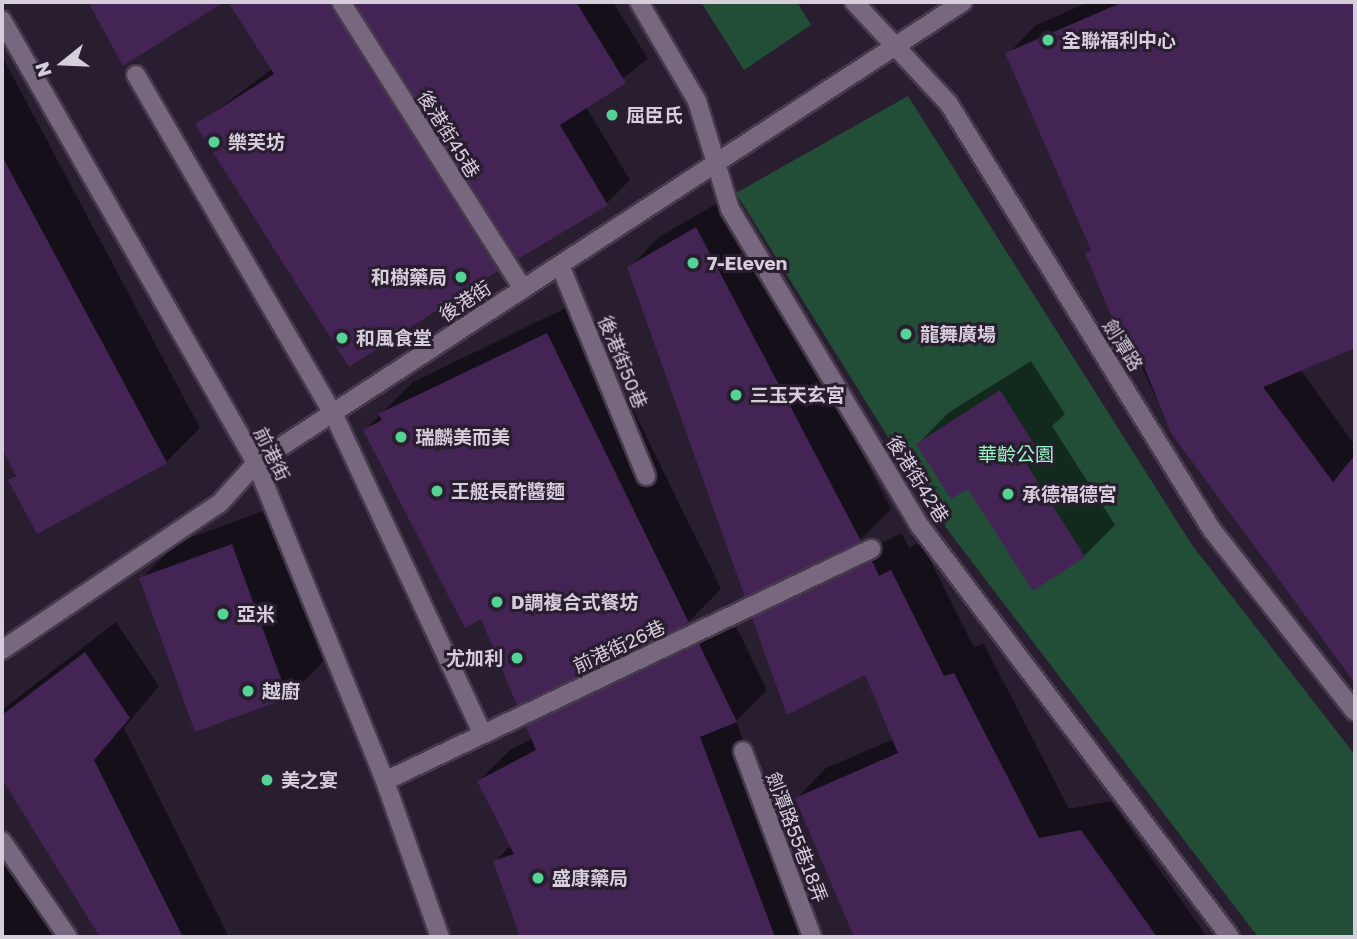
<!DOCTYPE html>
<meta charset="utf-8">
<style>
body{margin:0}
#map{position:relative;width:1357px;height:939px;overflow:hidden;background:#291d30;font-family:"Golos Text","Noto Sans TC",sans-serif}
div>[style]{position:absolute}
.green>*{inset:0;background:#224e37}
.shadow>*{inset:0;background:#0007}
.building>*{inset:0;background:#442454;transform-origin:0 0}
.roads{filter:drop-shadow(2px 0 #45394b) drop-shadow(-2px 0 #45394b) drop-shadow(0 2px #45394b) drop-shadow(0 -2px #45394b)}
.minor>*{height:18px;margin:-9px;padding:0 9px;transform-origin:9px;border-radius:9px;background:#77687f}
.dots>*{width:19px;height:19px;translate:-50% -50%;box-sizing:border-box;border:4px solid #291d30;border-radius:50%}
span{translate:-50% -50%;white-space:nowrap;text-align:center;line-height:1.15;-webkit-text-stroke:6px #291d30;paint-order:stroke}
.poi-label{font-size:19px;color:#d6cedb;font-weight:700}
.left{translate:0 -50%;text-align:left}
.right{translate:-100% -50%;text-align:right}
.street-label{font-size:19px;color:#d6cedb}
.park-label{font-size:19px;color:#97f8c3}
.frame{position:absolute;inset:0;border:4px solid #d6cedb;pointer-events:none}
.north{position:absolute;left:28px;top:28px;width:70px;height:70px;-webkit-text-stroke:5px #291d30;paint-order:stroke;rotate:252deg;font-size:19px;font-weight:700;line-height:28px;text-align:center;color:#d6cedb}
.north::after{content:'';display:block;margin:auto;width:24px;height:32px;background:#d6cedb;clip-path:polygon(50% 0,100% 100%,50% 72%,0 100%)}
</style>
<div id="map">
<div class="green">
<div style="clip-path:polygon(701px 2px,797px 2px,811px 25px,744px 70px)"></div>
<div style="clip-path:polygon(908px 96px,1192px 545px,1355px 755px,1355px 937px,1258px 937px,937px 516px,736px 193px)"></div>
</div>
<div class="shadow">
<div style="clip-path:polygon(90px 2px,221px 2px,124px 64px)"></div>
<div style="clip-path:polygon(230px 2px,613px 2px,648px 59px,586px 107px,630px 180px,607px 203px,515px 252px,497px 270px,198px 124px,272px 69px)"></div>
<div style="clip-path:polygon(1089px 2px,1355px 2px,1355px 342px,1299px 368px,1355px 445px,1355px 672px,1173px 433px,1087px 253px,1092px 248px,1008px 54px,1036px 25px)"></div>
<div style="clip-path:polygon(2px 56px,200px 428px,166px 462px,10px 480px,17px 473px,2px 444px)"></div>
<div style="clip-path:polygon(728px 197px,891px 509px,860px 540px,629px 268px,659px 237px)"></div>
<div style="clip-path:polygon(580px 301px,721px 589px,688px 622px,482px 617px,365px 430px,413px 382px)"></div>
<div style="clip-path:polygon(1031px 361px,1065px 414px,1052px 426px,1115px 525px,1084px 556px,968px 487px,918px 444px,948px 413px)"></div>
<div style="clip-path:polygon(269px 509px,324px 661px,288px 697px,141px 579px,178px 542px)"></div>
<div style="clip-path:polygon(902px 533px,909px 548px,921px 542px,974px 647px,984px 644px,1069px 809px,1111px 801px,1207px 937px,856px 937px,797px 798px,826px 768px,894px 739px,866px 673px,754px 619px,784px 589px)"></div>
<div style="clip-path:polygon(730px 614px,767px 690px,736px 721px,817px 937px,522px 937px,495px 862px,511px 845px,479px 781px,510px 750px,533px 738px,528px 727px,559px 696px)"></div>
<div style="clip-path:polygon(116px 622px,159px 686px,124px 728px,229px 937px,102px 937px,2px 776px,2px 710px)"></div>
<div style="clip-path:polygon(2px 852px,66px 937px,2px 937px)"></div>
</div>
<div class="building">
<div style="clip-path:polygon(88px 2px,224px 2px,123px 66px)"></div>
<div style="clip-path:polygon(228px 2px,330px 2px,498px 271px,349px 367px,195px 124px,274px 74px)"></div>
<div style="clip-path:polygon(354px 2px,576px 2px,626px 83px,560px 125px,608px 205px,518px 259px)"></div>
<div style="clip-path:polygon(1123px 2px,1355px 2px,1355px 348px,1263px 387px,1333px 482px,1355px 455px,1355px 683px,1171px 433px,1141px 359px,1131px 363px,1085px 253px,1091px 250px,1005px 53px)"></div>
<div style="clip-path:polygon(2px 156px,167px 463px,37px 534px,8px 480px,16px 476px,2px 448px)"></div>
<div style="clip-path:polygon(696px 227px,861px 541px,745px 597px,627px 267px)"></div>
<div style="clip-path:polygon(547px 333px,689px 623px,517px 705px,481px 619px,465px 628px,363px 430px,382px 420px,378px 414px)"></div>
<div style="clip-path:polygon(1000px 390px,1035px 446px,1021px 455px,1085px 557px,1033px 591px,968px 489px,951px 499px,916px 444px)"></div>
<div style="left:232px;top:544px;width:164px;height:99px;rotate:70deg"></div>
<div style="clip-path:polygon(872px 561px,879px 576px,891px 570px,944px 676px,954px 673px,1039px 838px,1081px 830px,1157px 937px,854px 937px,795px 798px,898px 753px,865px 675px,787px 715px,752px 618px)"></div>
<div style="clip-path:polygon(699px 644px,737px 722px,700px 737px,775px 937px,520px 937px,493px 861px,514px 854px,477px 781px,536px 750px,526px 726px)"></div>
<div style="clip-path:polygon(85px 652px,130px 718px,94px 760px,183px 937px,100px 937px,2px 779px,2px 715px)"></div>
</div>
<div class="roads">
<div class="minor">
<div style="left:341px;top:2px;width:340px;rotate:57.6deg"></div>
<div style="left:639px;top:2px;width:115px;rotate:59.6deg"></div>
<div style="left:697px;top:101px;width:113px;rotate:73deg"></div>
<div style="left:730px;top:209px;width:370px;rotate:59.1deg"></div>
<div style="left:920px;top:526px;width:515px;rotate:52.97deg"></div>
<div style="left:854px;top:2px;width:139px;rotate:47deg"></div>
<div style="left:949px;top:104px;width:501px;rotate:58.31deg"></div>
<div style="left:1212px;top:530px;width:231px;rotate:51.8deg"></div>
<div style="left:2px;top:20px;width:511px;rotate:60.17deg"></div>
<div style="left:256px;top:463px;width:343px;rotate:67.9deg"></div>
<div style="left:385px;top:781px;width:165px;rotate:70.6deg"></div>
<div style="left:136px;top:75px;width:391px;rotate:59.8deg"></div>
<div style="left:333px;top:413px;width:354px;rotate:65deg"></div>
<div style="left:560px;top:265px;width:228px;rotate:67.8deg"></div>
<div style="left:2px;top:650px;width:263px;rotate:-34deg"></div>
<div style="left:220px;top:503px;width:54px;rotate:-48deg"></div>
<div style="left:256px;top:463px;width:844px;rotate:-33.11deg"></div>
<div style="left:743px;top:751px;width:198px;rotate:69.6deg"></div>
<div style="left:385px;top:781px;width:539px;rotate:-25.52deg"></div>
<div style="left:2px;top:841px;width:116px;rotate:55.5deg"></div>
</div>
</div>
<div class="dots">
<div style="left:1048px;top:40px;background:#54d395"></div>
<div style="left:612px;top:115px;background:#54d395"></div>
<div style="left:214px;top:142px;background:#54d395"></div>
<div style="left:693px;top:263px;background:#54d395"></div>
<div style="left:461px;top:277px;background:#54d395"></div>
<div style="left:906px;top:334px;background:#54d395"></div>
<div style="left:342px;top:338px;background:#54d395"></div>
<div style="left:736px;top:395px;background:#54d395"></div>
<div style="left:401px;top:437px;background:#54d395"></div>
<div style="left:437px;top:491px;background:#54d395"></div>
<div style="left:1008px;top:494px;background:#54d395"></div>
<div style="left:497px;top:602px;background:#54d395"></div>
<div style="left:223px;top:614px;background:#54d395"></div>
<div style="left:517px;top:658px;background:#54d395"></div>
<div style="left:248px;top:691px;background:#54d395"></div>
<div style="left:267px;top:780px;background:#54d395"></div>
<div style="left:538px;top:878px;background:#54d395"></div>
</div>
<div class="poi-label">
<span class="left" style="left:1062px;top:40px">全聯福利中心</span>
<span class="left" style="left:626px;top:115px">屈臣氏</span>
<span class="left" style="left:228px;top:142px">樂芙坊</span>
<span class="left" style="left:707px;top:263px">7-Eleven</span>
<span class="right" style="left:447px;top:277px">和樹藥局</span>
<span class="left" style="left:920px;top:334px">龍舞廣場</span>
<span class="left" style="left:356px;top:338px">和風食堂</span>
<span class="left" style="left:750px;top:395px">三玉天玄宮</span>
<span class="left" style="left:415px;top:437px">瑞麟美而美</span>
<span class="left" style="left:451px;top:491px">王艇長酢醬麵</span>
<span class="left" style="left:1022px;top:494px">承德福德宮</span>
<span class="left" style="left:511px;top:602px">D調複合式餐坊</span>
<span class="left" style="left:237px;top:614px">亞米</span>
<span class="right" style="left:503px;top:658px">尤加利</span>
<span class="left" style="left:262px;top:691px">越廚</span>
<span class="left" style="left:281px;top:780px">美之宴</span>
<span class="left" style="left:552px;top:878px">盛康藥局</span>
</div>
<div class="street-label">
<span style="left:449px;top:134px;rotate:58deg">後港街45巷</span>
<span style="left:465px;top:301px;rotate:-33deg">後港街</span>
<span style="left:1123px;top:345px;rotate:58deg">劍潭路</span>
<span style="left:623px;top:362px;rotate:68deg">後港街50巷</span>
<span style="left:272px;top:454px;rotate:64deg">前港街</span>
<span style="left:918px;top:479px;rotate:58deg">後港街42巷</span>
<span style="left:619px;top:646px;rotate:-25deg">前港街26巷</span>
<span style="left:797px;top:837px;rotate:69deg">劍潭路55巷18弄</span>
</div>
<div class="park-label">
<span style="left:1016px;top:454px">華齡公園</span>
</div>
<div class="frame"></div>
<div class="north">N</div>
</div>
